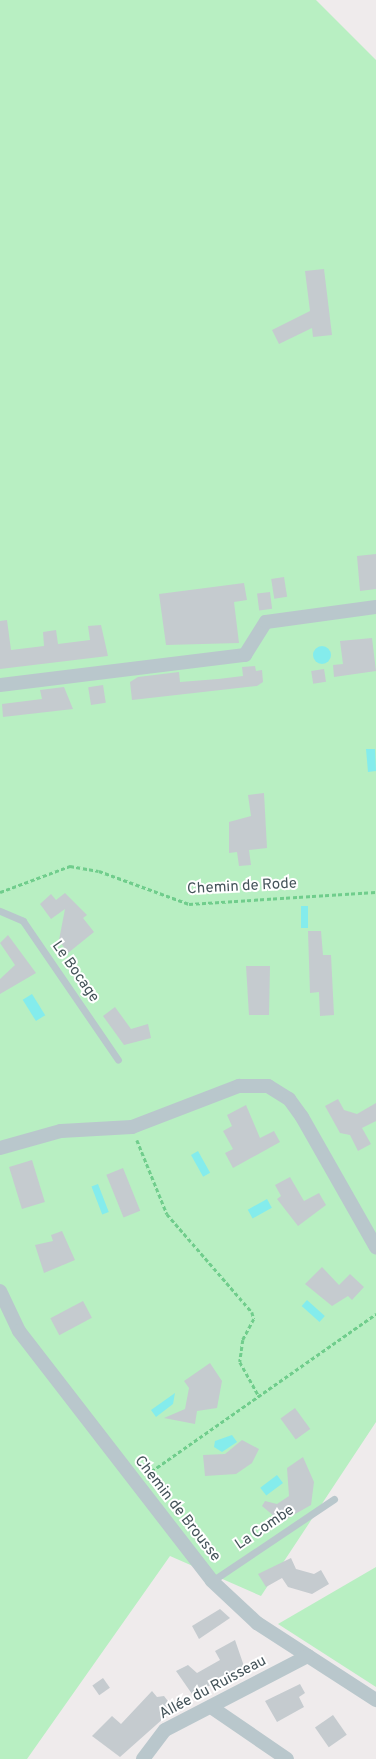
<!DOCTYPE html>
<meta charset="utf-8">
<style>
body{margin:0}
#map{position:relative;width:376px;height:1759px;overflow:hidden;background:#efebec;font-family:Overpass,sans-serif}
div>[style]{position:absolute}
.green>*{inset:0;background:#b8efc2}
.water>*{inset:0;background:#84ecec;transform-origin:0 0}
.round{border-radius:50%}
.building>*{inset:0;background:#c5cbcf;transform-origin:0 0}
.path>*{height:2.5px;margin-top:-1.25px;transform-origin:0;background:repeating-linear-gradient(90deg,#70cd8c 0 4px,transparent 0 6.5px)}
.service>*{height:7px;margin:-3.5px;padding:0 3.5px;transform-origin:3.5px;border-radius:3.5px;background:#b9c7cc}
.minor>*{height:14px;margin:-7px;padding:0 7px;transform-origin:7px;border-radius:7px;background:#b9c7cc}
span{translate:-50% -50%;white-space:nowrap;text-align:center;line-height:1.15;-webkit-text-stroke:4px #fff;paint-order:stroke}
.street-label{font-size:15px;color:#445359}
</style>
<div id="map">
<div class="green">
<div style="clip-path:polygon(0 0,316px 0,376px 60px,376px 1422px,261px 1596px,170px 1556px,27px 1759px,0 1759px)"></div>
<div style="clip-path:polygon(376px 1567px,376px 1687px,278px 1624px)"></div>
</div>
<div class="water">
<div class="round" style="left:313px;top:646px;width:18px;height:18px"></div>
<div style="clip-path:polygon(366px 749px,375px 749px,376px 771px,368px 772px)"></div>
<div style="left:301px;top:906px;width:7px;height:22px"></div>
<div style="left:32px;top:994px;width:25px;height:11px;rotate:58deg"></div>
<div style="left:198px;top:1151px;width:25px;height:8px;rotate:61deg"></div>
<div style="left:98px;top:1184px;width:30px;height:7px;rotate:69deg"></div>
<div style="left:267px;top:1199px;width:10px;height:22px;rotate:61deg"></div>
<div style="left:307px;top:1300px;width:24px;height:8px;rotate:42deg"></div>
<div style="clip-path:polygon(175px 1393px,173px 1404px,156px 1417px,151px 1410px)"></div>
<div style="clip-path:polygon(232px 1435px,237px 1442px,222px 1452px,214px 1447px,215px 1441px)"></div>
<div style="left:277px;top:1475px;width:10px;height:21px;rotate:53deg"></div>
</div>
<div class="building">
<div style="clip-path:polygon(324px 269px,332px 335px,313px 337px,312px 328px,279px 344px,272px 330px,310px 311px,305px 271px)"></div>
<div style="clip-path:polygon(376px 554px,376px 589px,360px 591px,357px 556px)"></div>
<div style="left:284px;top:577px;width:20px;height:13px;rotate:81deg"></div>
<div style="clip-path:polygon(244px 583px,247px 600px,234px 602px,239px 643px,166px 645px,159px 594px)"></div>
<div style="left:270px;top:592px;width:17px;height:13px;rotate:83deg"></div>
<div style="clip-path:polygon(7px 620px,11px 650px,44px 646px,43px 632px,56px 630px,58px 644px,90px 640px,88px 626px,101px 625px,108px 656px,0 669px,0 621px)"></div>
<div style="clip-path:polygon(372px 638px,376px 671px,334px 677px,333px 665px,343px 664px,340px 641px)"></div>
<div style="clip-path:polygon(255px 666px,256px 671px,262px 670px,263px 682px,257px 686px,132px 700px,130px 682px,138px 677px,179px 672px,180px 682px,218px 679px,243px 676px,242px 667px)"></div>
<div style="left:324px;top:669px;width:13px;height:13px;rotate:81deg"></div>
<div style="left:103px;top:685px;width:18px;height:15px;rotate:81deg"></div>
<div style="clip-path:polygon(64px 687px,73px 709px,3px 717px,2px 704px,42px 699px,40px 690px)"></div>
<div style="clip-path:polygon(264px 793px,267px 848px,249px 850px,251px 865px,239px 866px,237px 852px,229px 853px,229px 822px,251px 816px,248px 795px)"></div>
<div style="clip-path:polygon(65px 893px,87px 915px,83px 918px,94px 932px,68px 953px,59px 940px,65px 909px,51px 919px,40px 904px,51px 894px,56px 900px)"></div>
<div style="clip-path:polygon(308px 931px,321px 931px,323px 955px,331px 955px,334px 1015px,320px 1016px,319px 992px,310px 993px)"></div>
<div style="clip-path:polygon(8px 935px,36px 973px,0 994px,0 979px,15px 965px,0 943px)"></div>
<div style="clip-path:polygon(246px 966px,270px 966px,269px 1015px,249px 1015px)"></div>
<div style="clip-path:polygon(115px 1007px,131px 1029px,148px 1024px,151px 1038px,124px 1045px,103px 1016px)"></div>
<div style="clip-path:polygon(338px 1099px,344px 1110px,357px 1114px,376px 1103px,376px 1121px,362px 1128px,371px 1144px,358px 1151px,350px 1135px,340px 1133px,325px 1106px)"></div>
<div style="clip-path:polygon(246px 1105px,260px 1138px,274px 1131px,280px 1142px,233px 1168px,225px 1153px,233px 1149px,223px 1131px,232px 1126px,227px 1115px)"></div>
<div style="left:32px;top:1160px;width:44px;height:24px;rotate:73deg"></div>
<div style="left:123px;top:1168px;width:46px;height:18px;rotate:68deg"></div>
<div style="clip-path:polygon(290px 1177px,304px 1201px,319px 1193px,326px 1205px,298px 1226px,277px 1199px,281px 1196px,275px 1185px)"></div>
<div style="clip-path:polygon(62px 1231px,75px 1260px,44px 1273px,35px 1245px,53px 1241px,51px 1235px)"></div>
<div style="clip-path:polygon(322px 1267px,339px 1285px,350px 1274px,364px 1287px,352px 1300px,348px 1296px,332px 1306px,305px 1284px)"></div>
<div style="left:83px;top:1301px;width:19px;height:37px;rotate:62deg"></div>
<div style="clip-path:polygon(210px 1363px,222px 1381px,217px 1408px,197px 1411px,195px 1424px,164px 1418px,185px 1409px,189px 1388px,184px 1381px)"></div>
<div style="left:295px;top:1408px;width:26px;height:18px;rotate:54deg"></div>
<div style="clip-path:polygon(242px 1440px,259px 1449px,252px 1463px,236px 1474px,205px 1476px,203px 1455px,225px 1454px)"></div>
<div style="clip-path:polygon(303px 1457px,314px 1482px,311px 1505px,281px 1522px,262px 1506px,265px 1501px,277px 1504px,289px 1496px,287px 1468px)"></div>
<div style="clip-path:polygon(291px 1558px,296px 1569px,314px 1574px,321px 1570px,329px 1584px,312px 1594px,288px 1587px,282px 1578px,266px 1587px,258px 1574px)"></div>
<div style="clip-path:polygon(220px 1609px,230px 1618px,199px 1639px,192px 1626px)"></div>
<div style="clip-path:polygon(235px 1640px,245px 1669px,192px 1694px,176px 1671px,188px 1665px,197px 1673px,220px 1660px,215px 1651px)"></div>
<div style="left:103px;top:1678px;width:12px;height:13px;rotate:55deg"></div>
<div style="clip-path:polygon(300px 1684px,305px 1693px,299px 1697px,304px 1707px,277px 1722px,265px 1701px)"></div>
<div style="clip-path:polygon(152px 1691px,157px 1697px,164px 1696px,174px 1709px,120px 1757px,92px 1736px,112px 1716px,121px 1724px)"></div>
<div style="left:333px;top:1715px;width:24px;height:22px;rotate:55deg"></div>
</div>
<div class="path">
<div style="left:0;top:892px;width:75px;rotate:-20.4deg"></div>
<div style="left:70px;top:866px;width:29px;rotate:10deg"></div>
<div style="left:99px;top:871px;width:96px;rotate:20.1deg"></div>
<div style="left:189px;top:904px;width:187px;rotate:-3.7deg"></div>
<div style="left:137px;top:1140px;width:80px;rotate:67.9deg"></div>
<div style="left:167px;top:1214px;width:130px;rotate:49.1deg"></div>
<div style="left:252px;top:1312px;width:7px;rotate:74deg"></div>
<div style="left:254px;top:1319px;width:24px;rotate:118deg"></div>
<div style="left:243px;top:1340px;width:22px;rotate:98deg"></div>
<div style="left:240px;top:1362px;width:39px;rotate:61deg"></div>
<div style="left:146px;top:1475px;width:281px;rotate:-35deg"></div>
</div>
<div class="service">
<div style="left:0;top:911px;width:25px;rotate:23deg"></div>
<div style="left:23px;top:921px;width:168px;rotate:55.6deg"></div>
<div style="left:212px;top:1581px;width:147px;rotate:-33.9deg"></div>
</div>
<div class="minor">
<div style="left:0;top:685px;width:247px;rotate:-7deg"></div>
<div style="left:245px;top:655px;width:39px;rotate:-58deg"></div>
<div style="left:266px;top:622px;width:111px;rotate:-7.8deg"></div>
<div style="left:0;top:1148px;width:63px;rotate:-15.6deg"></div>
<div style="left:61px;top:1131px;width:71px;rotate:-3.2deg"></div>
<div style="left:132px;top:1127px;width:115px;rotate:-21deg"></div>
<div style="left:239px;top:1086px;width:29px"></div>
<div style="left:268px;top:1086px;width:25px;rotate:32deg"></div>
<div style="left:289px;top:1099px;width:22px;rotate:54deg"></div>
<div style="left:302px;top:1117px;width:150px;rotate:60.4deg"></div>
<div style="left:0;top:1291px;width:44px;rotate:64.6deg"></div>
<div style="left:19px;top:1331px;width:316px;rotate:52.3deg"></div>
<div style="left:212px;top:1581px;width:62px;rotate:43deg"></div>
<div style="left:257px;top:1623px;width:142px;rotate:32.9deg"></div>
<div style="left:211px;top:1707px;width:92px;rotate:34.4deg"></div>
<div style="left:143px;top:1759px;width:36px;rotate:-53deg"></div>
<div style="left:165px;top:1730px;width:161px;rotate:-27.4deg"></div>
</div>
<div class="street-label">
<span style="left:242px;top:887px;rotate:-3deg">Chemin de Rode</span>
<span style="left:75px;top:972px;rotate:55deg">Le Bocage</span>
<span style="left:177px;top:1509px;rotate:52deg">Chemin de Brousse</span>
<span style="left:265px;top:1528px;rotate:-34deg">La Combe</span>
<span style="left:213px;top:1688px;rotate:-28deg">Allée du Ruisseau</span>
</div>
</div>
